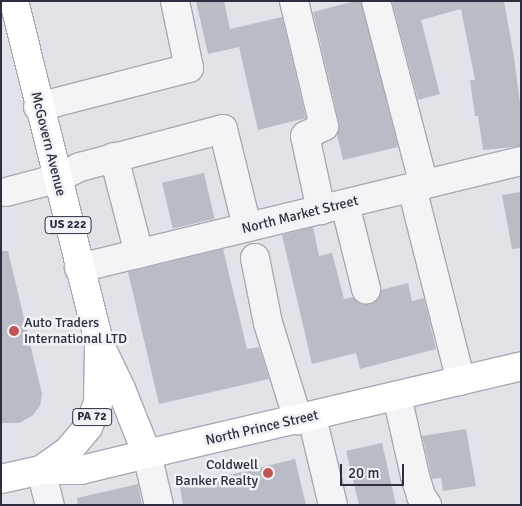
<!DOCTYPE html>
<style>
body{margin:0}
#map{position:relative;width:522px;height:506px;overflow:hidden;background:#e2e3e9;font-family:Signika,sans-serif}
div>[style]{position:absolute}
.building>*{inset:0;background:#b9bcc5;transform-origin:0 0}
.roads{filter:drop-shadow(1px 0 #a7a9b3) drop-shadow(-1px 0 #a7a9b3) drop-shadow(0 1px #a7a9b3) drop-shadow(0 -1px #a7a9b3)}
.minor>*{height:28px;margin:-14px;padding:0 14px;transform-origin:14px;border-radius:14px;background:#f4f4f7}
.major>*{height:28px;margin:-14px;padding:0 14px;transform-origin:14px;border-radius:14px;background:#fff}
.highway>*{height:28px;margin:-14px;padding:0 14px;transform-origin:14px;border-radius:14px;background:#fff}
.dots>*{width:14px;height:14px;translate:-50% -50%;box-sizing:border-box;border:2px solid #f1f2f6;border-radius:50%}
span{translate:-50% -50%;white-space:nowrap;text-align:center;line-height:1.15;-webkit-text-stroke:5px #f1f2f6;paint-order:stroke}
.shield-label span{padding:1px 4px;background:#f1f2f6;border:1px solid;border-radius:4px;-webkit-text-stroke-width:0}
.shield-label{font-size:12px;color:#2b2f3f;font-weight:700}
.street-label{font-size:14px;color:#2b2f3f}
.poi-label{font-size:14px;color:#2b2f3f}
.left{translate:0 -50%;text-align:left}
.right{translate:-100% -50%;text-align:right}
.frame{position:absolute;inset:0;border:2px solid #2b2f3f;pointer-events:none}
.scale{position:absolute;left:340px;top:464px;width:64px;height:22px;box-sizing:border-box;border:2px solid #2b2f3f;border-top:0;padding-left:6px;font-size:15px;line-height:18px;white-space:nowrap;color:#2b2f3f;-webkit-text-stroke:4px #f1f2f6;paint-order:stroke}
</style>
<div id="map">
<div class="building">
<div style="clip-path:polygon(196px 1px,224px 1px,230px 29px,282px 17px,306px 118px,258px 130px,239px 47px,208px 54px)"></div>
<div style="clip-path:polygon(355px 1px,361px 1px,398px 147px,343px 160px,337px 135px,339px 122px,313px 12px)"></div>
<div style="clip-path:polygon(392px 1px,504px 1px,514px 57px,521px 111px,521px 146px,483px 150px,478px 116px,475px 116px,470px 80px,475px 80px,461px 9px,421px 20px,440px 94px,418px 100px)"></div>
<div style="left:204px;top:173px;width:47px;height:43px;rotate:77deg"></div>
<div style="clip-path:polygon(521px 192px,521px 248px,512px 249px,502px 195px)"></div>
<div style="clip-path:polygon(313px 227px,319px 256px,332px 253px,344px 299px,353px 297px,361px 304px,369px 304px,377px 300px,381px 290px,408px 283px,412px 301px,424px 298px,436px 349px,360px 369px,356px 353px,312px 364px,282px 235px)"></div>
<div style="clip-path:polygon(223px 249px,247px 349px,259px 347px,269px 379px,159px 404px,128px 272px)"></div>
<div style="clip-path:polygon(1px 251px,8px 251px,42px 394px,40px 406px,32px 416px,19px 423px,1px 423px)"></div>
<div style="clip-path:polygon(466px 429px,476px 486px,443px 491px,441px 478px,432px 479px,422px 436px)"></div>
<div style="clip-path:polygon(382px 443px,396px 505px,359px 505px,346px 451px)"></div>
<div style="clip-path:polygon(295px 459px,306px 505px,183px 505px,180px 487px)"></div>
<div style="clip-path:polygon(138px 484px,142px 505px,78px 505px,77px 498px)"></div>
</div>
<div class="roads">
<div class="minor">
<div style="left:294px;top:1px;width:129px;rotate:76.5deg"></div>
<div style="left:324px;top:126px;width:21px;rotate:152deg"></div>
<div style="left:305px;top:136px;width:76px;rotate:77.8deg"></div>
<div style="left:376px;top:1px;width:190px;rotate:75.4deg"></div>
<div style="left:38px;top:107px;width:156px;rotate:-14.5deg"></div>
<div style="left:189px;top:68px;width:68px;rotate:-101.8deg"></div>
<div style="left:114px;top:157px;width:100px;rotate:75.5deg"></div>
<div style="left:412px;top:188px;width:199px;rotate:75.8deg"></div>
<div style="left:6px;top:192px;width:52px;rotate:-14.6deg"></div>
<div style="left:56px;top:179px;width:27px;rotate:-27deg"></div>
<div style="left:80px;top:167px;width:148px;rotate:-14.9deg"></div>
<div style="left:223px;top:129px;width:101px;rotate:76.2deg"></div>
<div style="left:345px;top:204px;width:88px;rotate:76.1deg"></div>
<div style="left:255px;top:258px;width:66px;rotate:78.7deg"></div>
<div style="left:268px;top:323px;width:102px;rotate:72.8deg"></div>
<div style="left:79px;top:268px;width:455px;rotate:-13.6deg"></div>
<div style="left:397px;top:396px;width:82px;rotate:77.3deg"></div>
<div style="left:415px;top:476px;width:21px;rotate:73deg"></div>
<div style="left:421px;top:496px;width:11px;rotate:56deg"></div>
<div style="left:312px;top:417px;width:90px;rotate:76.6deg"></div>
<div style="left:147px;top:454px;width:52px;rotate:76.8deg"></div>
<div style="left:41px;top:470px;width:36px;rotate:76deg"></div>
</div>
<div class="major">
<div style="left:41px;top:470px;width:33px;rotate:-35deg"></div>
<div style="left:68px;top:451px;width:31px;rotate:-50deg"></div>
<div style="left:88px;top:427px;width:26px;rotate:-67deg"></div>
<div style="left:98px;top:403px;width:60px;rotate:-89deg"></div>
<div style="left:1px;top:479px;width:41px;rotate:-12.7deg"></div>
<div style="left:41px;top:470px;width:40px"></div>
<div style="left:81px;top:470px;width:68px;rotate:-13.6deg"></div>
</div>
<div class="highway">
<div style="left:14px;top:1px;width:352px;rotate:76deg"></div>
<div style="left:99px;top:343px;width:51px;rotate:64.4deg"></div>
<div style="left:121px;top:389px;width:70px;rotate:68.2deg"></div>
<div style="left:147px;top:454px;width:384px;rotate:-13.2deg"></div>
</div>
</div>
<div class="dots">
<div style="left:14px;top:331px;background:#c15553"></div>
<div style="left:268px;top:473px;background:#c15553"></div>
</div>
<div class="shield-label">
<span style="left:68px;top:225px">US 222</span>
<span style="left:92px;top:417px">PA 72</span>
</div>
<div class="street-label">
<span style="left:48px;top:144px;rotate:76deg">McGovern Avenue</span>
<span style="left:300px;top:215px;rotate:-14deg">North Market Street</span>
<span style="left:262px;top:428px;rotate:-13deg">North Prince Street</span>
</div>
<div class="poi-label">
<span class="left" style="left:24px;top:331px">Auto Traders<br>International LTD</span>
<span class="right" style="left:258px;top:473px">Coldwell<br>Banker Realty</span>
</div>
<div class="frame"></div>
<div class="scale">20 m</div>
</div>
